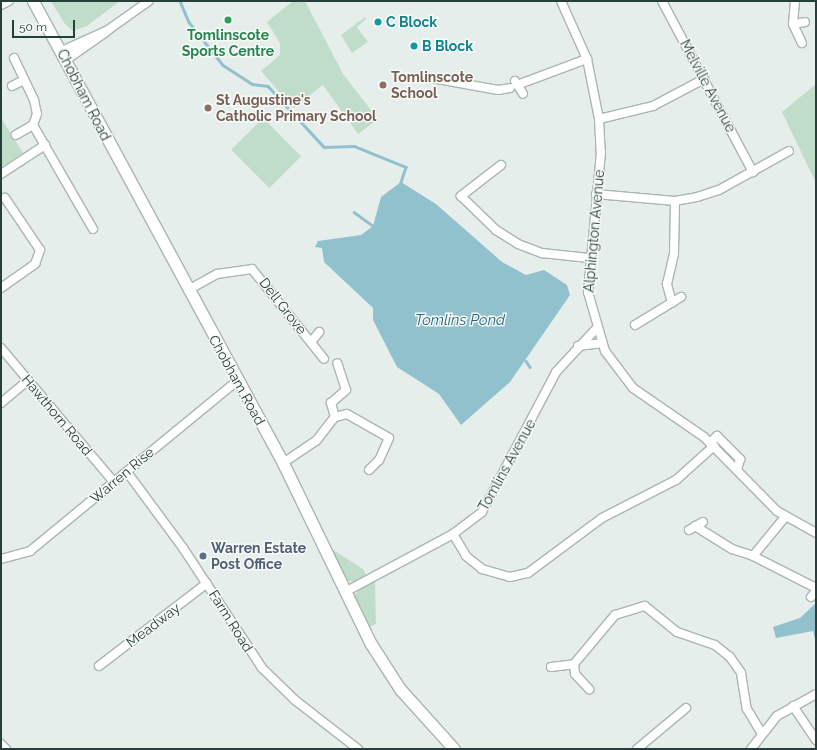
<!DOCTYPE html>
<style>
body{margin:0}
#map{position:relative;width:817px;height:750px;overflow:hidden;background:#e6eeeb;font-family:Raleway,sans-serif}
div>[style]{position:absolute}
.green>*{inset:0;background:#c0ddca;transform-origin:0 0}
.water>*{inset:0;background:#92c1ce}
.stream>*{height:2.5px;margin:-1.25px;padding:0 1.25px;transform-origin:1.25px;border-radius:1.25px;background:#92c1ce}
.roads{filter:drop-shadow(1px 0 #a9b6b2) drop-shadow(-1px 0 #a9b6b2) drop-shadow(0 1px #a9b6b2) drop-shadow(0 -1px #a9b6b2)}
.street>*{height:8px;margin:-4px;padding:0 4px;transform-origin:4px;border-radius:4px;background:#fff}
.secondary>*{height:11px;margin:-5.5px;padding:0 5.5px;transform-origin:5.5px;border-radius:5.5px;background:#fff}
.dots>*{width:11px;height:11px;translate:-50% -50%;box-sizing:border-box;border:2px solid #f6faf8;border-radius:50%}
span{translate:-50% -50%;white-space:nowrap;text-align:center;line-height:1.15;-webkit-text-stroke:3px #f6faf8;paint-order:stroke}
.culture-label{font-size:14px;color:#0d838f;font-weight:700}
.left{translate:0 -50%;text-align:left}
.leisure-label{font-size:14px;color:#27864d;font-weight:700}
.education-label{font-size:14px;color:#785e54;font-weight:700}
.street-label{font-size:14px;color:#263f3a}
.service-label{font-size:14px;color:#4e5e75;font-weight:700}
.water-label{font-size:15px;color:#236377;font-style:italic}
.frame{position:absolute;inset:0;border:2px solid #263f3a;pointer-events:none}
.scale{position:absolute;left:12px;top:20px;width:63px;height:18px;box-sizing:border-box;border:2px solid #263f3a;border-top:0;padding-left:5px;font-size:12px;line-height:14px;white-space:nowrap;color:#263f3a;-webkit-text-stroke:3px #f6faf8;paint-order:stroke}
</style>
<div id="map">
<div class="green">
<div style="clip-path:polygon(51px 1px,120px 1px,87px 26px,73px 31px,65px 24px)"></div>
<div style="clip-path:polygon(293px 1px,305px 1px,343px 74px,378px 119px,358px 134px,323px 85px,293px 108px,261px 71px,280px 55px,280px 43px,267px 22px)"></div>
<div style="clip-path:polygon(365px 17px,366px 19px,357px 27px,368px 42px,352px 53px,341px 35px)"></div>
<div style="clip-path:polygon(816px 84px,816px 183px,782px 112px)"></div>
<div style="clip-path:polygon(1px 118px,23px 153px,1px 167px)"></div>
<div style="left:263px;top:118px;width:54px;height:45px;rotate:45deg"></div>
<div style="clip-path:polygon(330px 548px,363px 569px,367px 577px,355px 582px,345px 580px)"></div>
<div style="clip-path:polygon(375px 581px,376px 624px,367px 628px,354px 596px,360px 589px)"></div>
</div>
<div class="water">
<div style="clip-path:polygon(401px 182px,436px 204px,502px 262px,526px 275px,544px 270px,567px 285px,570px 295px,510px 382px,461px 425px,439px 394px,397px 367px,373px 320px,373px 308px,324px 262px,322px 248px,315px 247px,318px 241px,361px 235px,373px 226px,381px 197px)"></div>
<div style="clip-path:polygon(816px 603px,816px 643px,813px 631px,776px 638px,773px 627px,800px 618px)"></div>
</div>
<div class="stream">
<div style="left:180px;top:1px;width:23px;rotate:67deg"></div>
<div style="left:189px;top:22px;width:55px;rotate:51.7deg"></div>
<div style="left:223px;top:65px;width:35px;rotate:33deg"></div>
<div style="left:252px;top:84px;width:16px;rotate:7deg"></div>
<div style="left:268px;top:86px;width:83px;rotate:47.4deg"></div>
<div style="left:324px;top:147px;width:30px;rotate:-2deg"></div>
<div style="left:354px;top:146px;width:56px;rotate:22deg"></div>
<div style="left:406px;top:167px;width:16px;rotate:108deg"></div>
<div style="left:354px;top:212px;width:24px;rotate:36deg"></div>
<div style="left:526px;top:361px;width:7px;rotate:56deg"></div>
</div>
<div class="roads">
<div class="street">
<div style="left:561px;top:1px;width:64px;rotate:65.9deg"></div>
<div style="left:587px;top:59px;width:61px;rotate:78.7deg"></div>
<div style="left:599px;top:119px;width:33px;rotate:87deg"></div>
<div style="left:601px;top:152px;width:141px;rotate:95.3deg"></div>
<div style="left:588px;top:292px;width:61px;rotate:73.9deg"></div>
<div style="left:605px;top:351px;width:46px;rotate:52.9deg"></div>
<div style="left:633px;top:388px;width:86px;rotate:34.6deg"></div>
<div style="left:704px;top:437px;width:104px;rotate:45.4deg"></div>
<div style="left:777px;top:511px;width:45px;rotate:29.4deg"></div>
<div style="left:662px;top:1px;width:194px;rotate:62deg"></div>
<div style="left:795px;top:1px;width:23px;rotate:95deg"></div>
<div style="left:793px;top:24px;width:21px;rotate:65deg"></div>
<div style="left:1px;top:5px;width:9px;rotate:-27deg"></div>
<div style="left:793px;top:24px;width:12px;rotate:-9deg"></div>
<div style="left:62px;top:51px;width:51px;rotate:-24.5deg"></div>
<div style="left:108px;top:30px;width:50px;rotate:-35.3deg"></div>
<div style="left:14px;top:58px;width:47px;rotate:64.5deg"></div>
<div style="left:34px;top:100px;width:14px;rotate:78deg"></div>
<div style="left:37px;top:114px;width:12px;rotate:110deg"></div>
<div style="left:33px;top:125px;width:20px;rotate:150deg"></div>
<div style="left:66px;top:60px;width:49px;rotate:-35deg"></div>
<div style="left:432px;top:78px;width:67px;rotate:10.3deg"></div>
<div style="left:498px;top:90px;width:12px;rotate:-9deg"></div>
<div style="left:515px;top:81px;width:15px;rotate:58deg"></div>
<div style="left:517px;top:85px;width:75px;rotate:-20.4deg"></div>
<div style="left:12px;top:86px;width:13px;rotate:-27deg"></div>
<div style="left:599px;top:119px;width:56px;rotate:-13.5deg"></div>
<div style="left:653px;top:106px;width:58px;rotate:-27.9deg"></div>
<div style="left:33px;top:125px;width:120px;rotate:60deg"></div>
<div style="left:501px;top:165px;width:51px;rotate:142.2deg"></div>
<div style="left:461px;top:196px;width:49px;rotate:44.2deg"></div>
<div style="left:496px;top:230px;width:26px;rotate:32deg"></div>
<div style="left:518px;top:244px;width:26px;rotate:21deg"></div>
<div style="left:542px;top:253px;width:47px;rotate:6.1deg"></div>
<div style="left:1px;top:174px;width:53px;rotate:-33.4deg"></div>
<div style="left:596px;top:194px;width:79px;rotate:5.1deg"></div>
<div style="left:675px;top:201px;width:22px;rotate:-10deg"></div>
<div style="left:697px;top:197px;width:23px;rotate:-18deg"></div>
<div style="left:719px;top:190px;width:80px;rotate:-29.1deg"></div>
<div style="left:1px;top:288px;width:42px;rotate:-35.2deg"></div>
<div style="left:35px;top:264px;width:15px;rotate:-70deg"></div>
<div style="left:40px;top:250px;width:63px;rotate:-123.9deg"></div>
<div style="left:188px;top:290px;width:33px;rotate:-29deg"></div>
<div style="left:217px;top:274px;width:35px;rotate:-8deg"></div>
<div style="left:252px;top:269px;width:115px;rotate:51.3deg"></div>
<div style="left:672px;top:303px;width:20px;rotate:-105deg"></div>
<div style="left:667px;top:284px;width:31px;rotate:-77deg"></div>
<div style="left:674px;top:254px;width:53px;rotate:-88.9deg"></div>
<div style="left:635px;top:325px;width:54px;rotate:-31.3deg"></div>
<div style="left:311px;top:342px;width:13px;rotate:-51deg"></div>
<div style="left:578px;top:346px;width:23px;rotate:-7deg"></div>
<div style="left:1px;top:348px;width:175px;rotate:49.9deg"></div>
<div style="left:1px;top:403px;width:35px;rotate:-40deg"></div>
<div style="left:335px;top:417px;width:15px;rotate:-106deg"></div>
<div style="left:331px;top:403px;width:20px;rotate:-41deg"></div>
<div style="left:346px;top:390px;width:28px;rotate:-108deg"></div>
<div style="left:710px;top:443px;width:10px;rotate:-45deg"></div>
<div style="left:717px;top:436px;width:33px;rotate:45deg"></div>
<div style="left:740px;top:459px;width:11px;rotate:105deg"></div>
<div style="left:283px;top:463px;width:40px;rotate:-34deg"></div>
<div style="left:316px;top:441px;width:31px;rotate:-52deg"></div>
<div style="left:335px;top:417px;width:12px;rotate:-14deg"></div>
<div style="left:347px;top:414px;width:48px;rotate:29.7deg"></div>
<div style="left:389px;top:438px;width:24px;rotate:114deg"></div>
<div style="left:379px;top:460px;width:14px;rotate:135deg"></div>
<div style="left:127px;top:472px;width:94px;rotate:53.6deg"></div>
<div style="left:183px;top:548px;width:144px;rotate:56.6deg"></div>
<div style="left:262px;top:668px;width:46px;rotate:44.1deg"></div>
<div style="left:295px;top:700px;width:80px;rotate:37.9deg"></div>
<div style="left:695px;top:526px;width:44px;rotate:31.9deg"></div>
<div style="left:732px;top:549px;width:22px;rotate:18deg"></div>
<div style="left:753px;top:556px;width:71px;rotate:26.9deg"></div>
<div style="left:689px;top:530px;width:16px;rotate:-30deg"></div>
<div style="left:453px;top:534px;width:26px;rotate:59deg"></div>
<div style="left:466px;top:556px;width:21px;rotate:39deg"></div>
<div style="left:482px;top:569px;width:29px;rotate:16deg"></div>
<div style="left:510px;top:577px;width:18px;rotate:-13deg"></div>
<div style="left:528px;top:573px;width:92px;rotate:-36.6deg"></div>
<div style="left:602px;top:518px;width:83px;rotate:-27.2deg"></div>
<div style="left:676px;top:480px;width:51px;rotate:-41.8deg"></div>
<div style="left:753px;top:556px;width:50px;rotate:-50.6deg"></div>
<div style="left:1px;top:559px;width:30px;rotate:-15deg"></div>
<div style="left:30px;top:551px;width:269px;rotate:-39.4deg"></div>
<div style="left:345px;top:592px;width:123px;rotate:-28.2deg"></div>
<div style="left:453px;top:534px;width:36px;rotate:-37deg"></div>
<div style="left:482px;top:512px;width:158px;rotate:-62.1deg"></div>
<div style="left:556px;top:372px;width:59px;rotate:-47.1deg"></div>
<div style="left:811px;top:597px;width:8px;rotate:-50deg"></div>
<div style="left:574px;top:664px;width:10px;rotate:84deg"></div>
<div style="left:575px;top:674px;width:21px;rotate:47deg"></div>
<div style="left:99px;top:666px;width:136px;rotate:-37.5deg"></div>
<div style="left:551px;top:667px;width:23px;rotate:-7deg"></div>
<div style="left:574px;top:664px;width:64px;rotate:-50.1deg"></div>
<div style="left:615px;top:615px;width:31px;rotate:-17deg"></div>
<div style="left:645px;top:606px;width:41px;rotate:39.1deg"></div>
<div style="left:677px;top:632px;width:40px;rotate:18.9deg"></div>
<div style="left:715px;top:645px;width:19px;rotate:39deg"></div>
<div style="left:730px;top:657px;width:19px;rotate:55deg"></div>
<div style="left:741px;top:673px;width:36px;rotate:81deg"></div>
<div style="left:747px;top:709px;width:27px;rotate:59deg"></div>
<div style="left:793px;top:706px;width:41px;rotate:55.9deg"></div>
<div style="left:1px;top:744px;width:7px;rotate:45deg"></div>
<div style="left:637px;top:749px;width:64px;rotate:-39.9deg"></div>
<div style="left:751px;top:749px;width:42px;rotate:-51.8deg"></div>
<div style="left:777px;top:716px;width:45px;rotate:-29.4deg"></div>
</div>
<div class="secondary">
<div style="left:33px;top:1px;width:525px;rotate:61.58deg"></div>
<div style="left:283px;top:463px;width:201px;rotate:64.1deg"></div>
<div style="left:371px;top:644px;width:54px;rotate:57.2deg"></div>
<div style="left:400px;top:689px;width:81px;rotate:48deg"></div>
</div>
</div>
<div class="dots">
<div style="left:228px;top:20px;background:#2e9e5b"></div>
<div style="left:378px;top:22px;background:#0f9aa8"></div>
<div style="left:414px;top:46px;background:#0f9aa8"></div>
<div style="left:383px;top:85px;background:#8d6e63"></div>
<div style="left:208px;top:108px;background:#8d6e63"></div>
<div style="left:203px;top:556px;background:#5c6f8a"></div>
</div>
<div class="culture-label">
<span class="left" style="left:386px;top:22px">C Block</span>
<span class="left" style="left:422px;top:46px">B Block</span>
</div>
<div class="leisure-label">
<span style="left:228px;top:43px">Tomlinscote<br>Sports Centre</span>
</div>
<div class="education-label">
<span class="left" style="left:391px;top:85px">Tomlinscote<br>School</span>
<span class="left" style="left:216px;top:108px">St Augustine's<br>Catholic Primary School</span>
</div>
<div class="street-label">
<span style="left:708px;top:86px;rotate:62deg">Melville Avenue</span>
<span style="left:84px;top:95px;rotate:63deg">Chobham Road</span>
<span style="left:594px;top:231px;rotate:-85deg">Alphington Avenue</span>
<span style="left:283px;top:306px;rotate:52deg">Dell Grove</span>
<span style="left:237px;top:380px;rotate:61deg">Chobham Road</span>
<span style="left:57px;top:415px;rotate:50deg">Hawthorn Road</span>
<span style="left:507px;top:465px;rotate:-61deg">Tomlins Avenue</span>
<span style="left:122px;top:475px;rotate:-40deg">Warren Rise</span>
<span style="left:231px;top:621px;rotate:58deg">Farm Road</span>
<span style="left:153px;top:625px;rotate:-37deg">Meadway</span>
</div>
<div class="service-label">
<span class="left" style="left:211px;top:556px">Warren Estate<br>Post Office</span>
</div>
<div class="water-label">
<span style="left:460px;top:321px">Tomlins Pond</span>
</div>
<div class="frame"></div>
<div class="scale">50 m</div>
</div>
